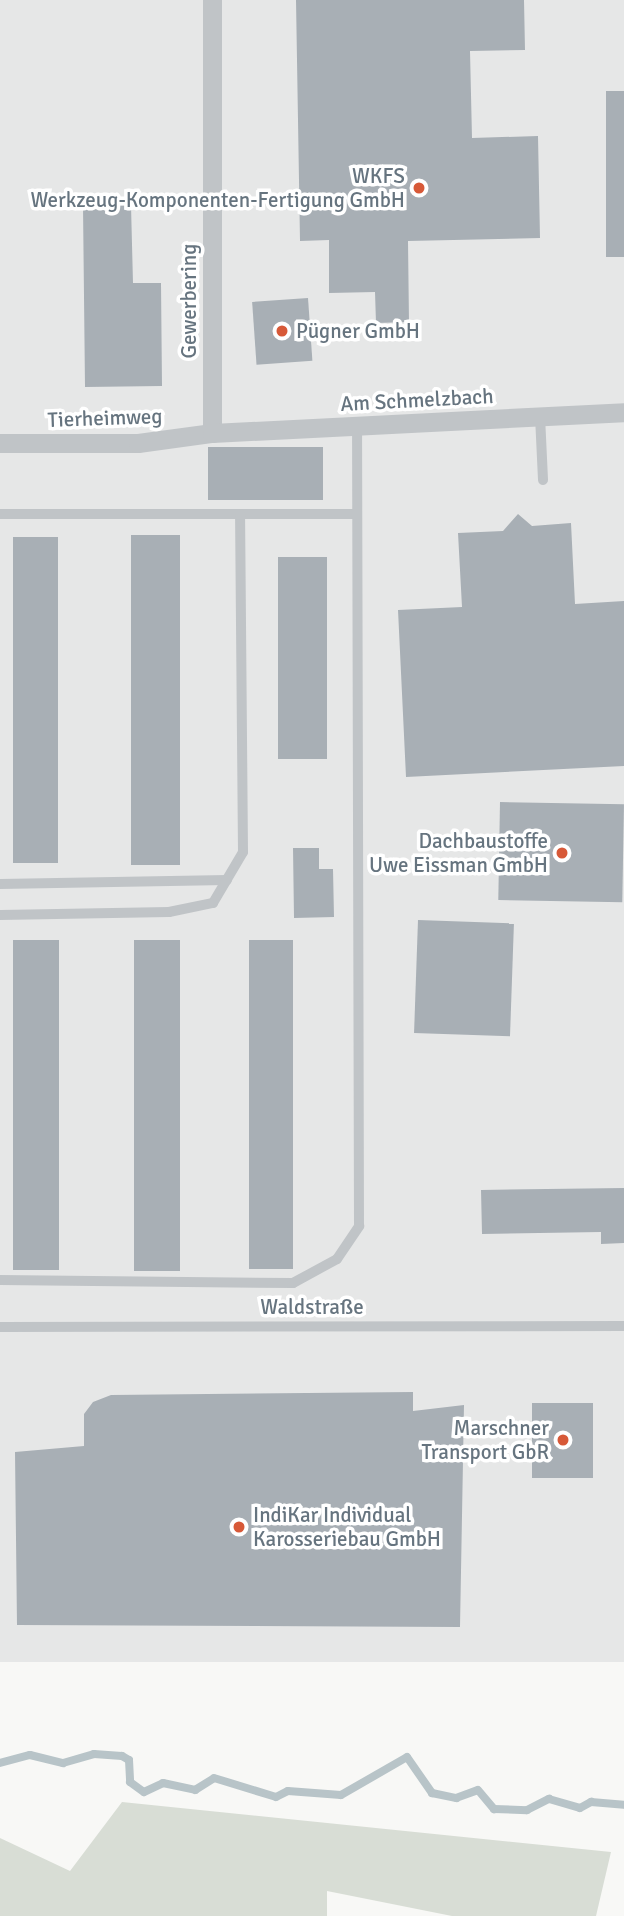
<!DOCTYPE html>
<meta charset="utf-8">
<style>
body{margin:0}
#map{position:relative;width:624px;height:1916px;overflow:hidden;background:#f8f8f6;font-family:Signika,sans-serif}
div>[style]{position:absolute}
.built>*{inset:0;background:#e6e7e7;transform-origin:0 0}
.green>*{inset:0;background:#d8ddd5}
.stream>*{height:8px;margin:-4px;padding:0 4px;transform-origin:4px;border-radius:4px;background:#b8c4c8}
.building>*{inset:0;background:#a8afb5;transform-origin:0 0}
.service>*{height:10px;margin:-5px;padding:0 5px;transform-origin:5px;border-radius:5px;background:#c0c4c7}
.minor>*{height:19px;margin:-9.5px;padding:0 9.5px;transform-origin:9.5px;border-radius:9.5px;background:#c0c4c7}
.dots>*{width:19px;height:19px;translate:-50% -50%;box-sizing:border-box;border:4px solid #fff;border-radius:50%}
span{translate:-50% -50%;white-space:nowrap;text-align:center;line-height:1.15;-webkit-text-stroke:7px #fff;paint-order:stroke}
.poi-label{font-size:21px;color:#66747f}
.right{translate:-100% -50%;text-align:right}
.left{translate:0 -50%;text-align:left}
.street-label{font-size:21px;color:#66747f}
</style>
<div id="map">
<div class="built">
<div style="left:0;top:0;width:624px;height:1662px"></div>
</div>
<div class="green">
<div style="clip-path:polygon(122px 1802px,611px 1852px,596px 1916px,452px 1916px,327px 1891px,327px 1916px,0 1916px,0 1838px,70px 1871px)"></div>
</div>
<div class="stream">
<div style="left:0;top:1763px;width:31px;rotate:-15deg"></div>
<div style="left:30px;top:1755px;width:34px;rotate:14deg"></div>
<div style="left:63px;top:1763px;width:32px;rotate:-16deg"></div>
<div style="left:94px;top:1754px;width:28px;rotate:4deg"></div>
<div style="left:122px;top:1756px;width:8px;rotate:30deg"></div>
<div style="left:129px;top:1760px;width:22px;rotate:87deg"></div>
<div style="left:130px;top:1782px;width:17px;rotate:36deg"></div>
<div style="left:144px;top:1792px;width:21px;rotate:-25deg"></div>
<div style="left:163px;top:1783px;width:33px;rotate:12deg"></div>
<div style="left:195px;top:1790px;width:22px;rotate:-32deg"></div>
<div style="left:214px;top:1778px;width:65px;rotate:17deg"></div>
<div style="left:276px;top:1797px;width:13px;rotate:-27deg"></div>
<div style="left:288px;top:1791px;width:53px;rotate:4.3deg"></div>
<div style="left:341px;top:1795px;width:76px;rotate:-29.9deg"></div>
<div style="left:407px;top:1757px;width:44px;rotate:55.2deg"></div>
<div style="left:432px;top:1793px;width:25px;rotate:12deg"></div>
<div style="left:456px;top:1798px;width:23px;rotate:-20deg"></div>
<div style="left:478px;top:1790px;width:25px;rotate:50deg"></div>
<div style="left:494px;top:1809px;width:33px;rotate:2deg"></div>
<div style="left:527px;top:1810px;width:25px;rotate:-27deg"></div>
<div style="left:549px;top:1799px;width:32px;rotate:16deg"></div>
<div style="left:580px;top:1808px;width:13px;rotate:-29deg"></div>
<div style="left:591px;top:1802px;width:33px;rotate:5deg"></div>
</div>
<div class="building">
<div style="clip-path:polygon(296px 0,524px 0,525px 50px,470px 51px,472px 138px,538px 136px,540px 238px,408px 241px,409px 322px,376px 323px,375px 292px,329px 293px,329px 240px,300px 241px)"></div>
<div style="left:606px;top:91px;width:18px;height:166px"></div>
<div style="clip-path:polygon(131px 205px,133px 283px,161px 283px,162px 386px,85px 387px,83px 206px)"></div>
<div style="left:308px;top:298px;width:63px;height:56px;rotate:86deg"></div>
<div style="left:208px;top:447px;width:115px;height:53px"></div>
<div style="clip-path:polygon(518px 514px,532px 526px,571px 523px,575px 604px,624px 601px,624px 766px,406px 777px,398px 610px,462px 607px,458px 533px,503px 531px)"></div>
<div style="left:131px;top:535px;width:49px;height:330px"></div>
<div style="left:13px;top:537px;width:45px;height:326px"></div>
<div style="left:278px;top:557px;width:49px;height:202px"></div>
<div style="left:500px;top:802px;width:124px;height:98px;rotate:1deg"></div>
<div style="clip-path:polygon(293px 848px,319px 848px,319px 869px,333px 869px,334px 917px,294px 918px)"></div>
<div style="left:418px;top:920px;width:96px;height:113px;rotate:2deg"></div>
<div style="left:59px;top:940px;width:330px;height:46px;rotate:90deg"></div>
<div style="left:134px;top:940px;width:46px;height:331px"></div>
<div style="left:249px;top:940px;width:44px;height:329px"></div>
<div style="clip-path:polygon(624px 1188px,624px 1243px,601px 1244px,601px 1232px,482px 1234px,481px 1190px)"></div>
<div style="clip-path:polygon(413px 1392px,413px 1411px,464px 1405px,460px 1627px,17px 1625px,15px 1452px,84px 1446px,84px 1414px,93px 1402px,111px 1395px)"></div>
<div style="left:532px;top:1403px;width:61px;height:75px"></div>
</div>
<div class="service">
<div style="left:540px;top:416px;width:64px;rotate:87.3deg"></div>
<div style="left:0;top:514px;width:355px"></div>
<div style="left:0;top:884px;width:227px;rotate:-1deg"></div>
<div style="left:0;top:915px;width:169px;rotate:-1deg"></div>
<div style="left:169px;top:912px;width:45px;rotate:-11.6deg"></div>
<div style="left:213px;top:903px;width:59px;rotate:-59.5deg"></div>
<div style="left:243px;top:852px;width:338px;rotate:-90.5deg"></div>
<div style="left:0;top:1280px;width:293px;rotate:0.6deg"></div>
<div style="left:293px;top:1283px;width:50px;rotate:-28.6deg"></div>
<div style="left:337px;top:1259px;width:40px;rotate:-56deg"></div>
<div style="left:359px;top:1226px;width:799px;rotate:-90.14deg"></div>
<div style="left:0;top:1327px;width:624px;rotate:-0.09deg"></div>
</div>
<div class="minor">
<div style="left:212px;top:0;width:433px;rotate:90deg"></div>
<div style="left:0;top:443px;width:138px"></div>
<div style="left:138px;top:443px;width:75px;rotate:-7.7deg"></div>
<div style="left:212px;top:433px;width:413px;rotate:-2.9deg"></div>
</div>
<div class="dots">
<div style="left:419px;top:188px;background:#d75938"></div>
<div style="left:282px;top:331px;background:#d75938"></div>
<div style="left:562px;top:853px;background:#d75938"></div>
<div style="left:563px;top:1440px;background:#d75938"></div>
<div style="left:239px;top:1527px;background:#d75938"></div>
</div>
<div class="poi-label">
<span class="right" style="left:405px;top:188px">WKFS<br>Werkzeug-Komponenten-Fertigung GmbH</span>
<span class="left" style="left:296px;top:331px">Pügner GmbH</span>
<span class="right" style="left:548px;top:853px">Dachbaustoffe<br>Uwe Eissman GmbH</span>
<span class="right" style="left:549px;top:1440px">Marschner<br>Transport GbR</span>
<span class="left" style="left:253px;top:1527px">IndiKar Individual<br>Karosseriebau GmbH</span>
</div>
<div class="street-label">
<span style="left:189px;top:301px;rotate:-90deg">Gewerbering</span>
<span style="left:417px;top:400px;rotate:-3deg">Am Schmelzbach</span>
<span style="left:105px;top:418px;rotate:-2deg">Tierheimweg</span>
<span style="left:312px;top:1307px">Waldstraße</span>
</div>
</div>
